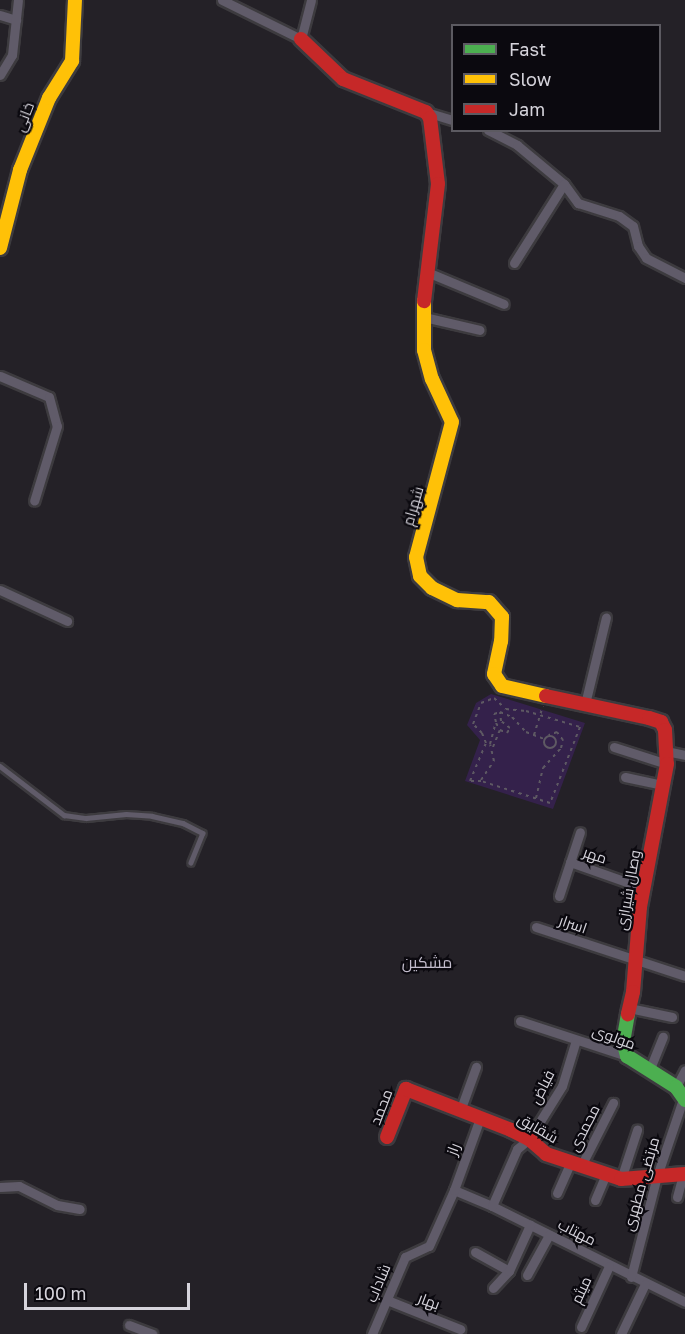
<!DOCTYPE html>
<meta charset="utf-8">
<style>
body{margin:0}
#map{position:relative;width:685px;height:1334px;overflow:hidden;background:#242127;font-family:"Golos Text",Cairo,sans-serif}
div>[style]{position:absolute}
.green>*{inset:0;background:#34214b}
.path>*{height:2px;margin-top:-1px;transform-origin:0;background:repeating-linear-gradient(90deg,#5e5963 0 3px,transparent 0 7.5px)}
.path>.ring{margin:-1px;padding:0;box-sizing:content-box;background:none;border:2px solid #5e5963;border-radius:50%}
.roads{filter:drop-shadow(2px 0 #3d3b3f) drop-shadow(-2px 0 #3d3b3f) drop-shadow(0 2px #3d3b3f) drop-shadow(0 -2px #3d3b3f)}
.lane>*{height:4.5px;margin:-2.25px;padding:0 2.25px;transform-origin:2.25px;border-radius:2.25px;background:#605b69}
.street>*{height:9px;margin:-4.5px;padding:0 4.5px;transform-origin:4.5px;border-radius:4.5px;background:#605b69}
.fast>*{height:14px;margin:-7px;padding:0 7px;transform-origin:7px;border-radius:7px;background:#4caf50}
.slow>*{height:14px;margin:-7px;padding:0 7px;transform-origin:7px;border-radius:7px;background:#ffc107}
.jam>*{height:14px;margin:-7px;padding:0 7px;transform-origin:7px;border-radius:7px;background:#c62828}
span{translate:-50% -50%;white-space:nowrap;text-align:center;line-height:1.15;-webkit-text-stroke:4.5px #0b090f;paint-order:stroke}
.street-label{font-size:15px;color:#d6d4dc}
.neighbourhood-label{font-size:16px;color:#c3bdcd}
.legend{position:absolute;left:451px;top:24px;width:210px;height:108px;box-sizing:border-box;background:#0b090f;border:2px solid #5c5a61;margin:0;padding:8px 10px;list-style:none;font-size:18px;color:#d6d4dc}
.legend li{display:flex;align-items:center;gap:12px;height:30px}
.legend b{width:30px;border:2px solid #5c5a61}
.scale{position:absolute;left:24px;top:1283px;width:166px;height:27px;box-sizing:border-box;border:3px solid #d6d4dc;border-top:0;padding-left:8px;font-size:18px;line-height:21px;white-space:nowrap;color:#d6d4dc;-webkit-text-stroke:4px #0b090f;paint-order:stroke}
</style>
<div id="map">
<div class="green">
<div style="clip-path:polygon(491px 694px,585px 723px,553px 809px,465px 781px,480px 740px,467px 725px,476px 703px)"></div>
</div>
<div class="path">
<div style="left:494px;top:698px;width:16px;rotate:43deg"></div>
<div style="left:506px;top:709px;width:20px;rotate:6deg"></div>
<div style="left:526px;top:711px;width:56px;rotate:16.5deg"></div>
<div style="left:580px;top:727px;width:82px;rotate:111.5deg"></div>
<div style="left:550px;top:803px;width:72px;rotate:-162.3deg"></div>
<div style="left:481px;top:781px;width:11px;rotate:180deg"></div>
<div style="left:470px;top:781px;width:41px;rotate:-67.2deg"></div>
<div style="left:486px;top:743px;width:11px;rotate:-112deg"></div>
<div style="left:482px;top:733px;width:13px;rotate:-135deg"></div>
<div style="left:473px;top:724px;width:22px;rotate:-69deg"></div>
<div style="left:481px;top:703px;width:14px;rotate:-21deg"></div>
<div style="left:496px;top:723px;width:8px;rotate:60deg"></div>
<div style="left:500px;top:730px;width:8px;rotate:23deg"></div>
<div style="left:507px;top:733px;width:6px;rotate:-59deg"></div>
<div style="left:510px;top:728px;width:11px;rotate:-142deg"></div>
<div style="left:501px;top:721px;width:9px;rotate:-96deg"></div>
<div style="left:534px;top:735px;width:30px;rotate:-73deg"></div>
<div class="ring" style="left:544px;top:736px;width:10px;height:10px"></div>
<div style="left:493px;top:747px;width:18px;rotate:-68deg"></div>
<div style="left:481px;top:780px;width:23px;rotate:-56deg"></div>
<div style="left:494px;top:761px;width:17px;rotate:-103deg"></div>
<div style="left:490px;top:744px;width:23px;rotate:-75deg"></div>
<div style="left:496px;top:722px;width:8px;rotate:-104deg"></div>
<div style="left:494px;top:714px;width:6px;rotate:-18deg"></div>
<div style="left:500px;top:712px;width:13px;rotate:23deg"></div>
<div style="left:512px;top:717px;width:21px;rotate:47deg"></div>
<div style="left:526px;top:732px;width:19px;rotate:21deg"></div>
<div style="left:536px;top:798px;width:31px;rotate:-77deg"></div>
<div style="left:543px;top:768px;width:27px;rotate:-48deg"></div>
<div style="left:561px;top:748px;width:8px;rotate:-76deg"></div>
<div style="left:563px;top:740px;width:10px;rotate:-127deg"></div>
<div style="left:557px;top:732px;width:9px;rotate:159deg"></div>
</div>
<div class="roads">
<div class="lane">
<div style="left:0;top:766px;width:81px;rotate:37.4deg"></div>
<div style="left:64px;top:815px;width:22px;rotate:8deg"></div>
<div style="left:86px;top:818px;width:40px;rotate:-5.7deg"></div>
<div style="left:126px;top:814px;width:26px;rotate:4deg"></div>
<div style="left:152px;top:816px;width:32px;rotate:13deg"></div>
<div style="left:183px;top:823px;width:22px;rotate:27deg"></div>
<div style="left:203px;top:833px;width:32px;rotate:112deg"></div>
</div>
<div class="street">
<div style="left:222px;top:0;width:88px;rotate:26.3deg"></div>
<div style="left:301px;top:39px;width:40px;rotate:-75.6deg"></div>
<div style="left:0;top:15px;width:17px;rotate:17deg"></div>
<div style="left:0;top:75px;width:23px;rotate:-59deg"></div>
<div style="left:12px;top:55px;width:55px;rotate:-83.8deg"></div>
<div style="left:426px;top:112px;width:27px;rotate:17deg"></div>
<div style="left:488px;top:130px;width:33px;rotate:27deg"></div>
<div style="left:517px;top:145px;width:61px;rotate:39.7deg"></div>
<div style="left:564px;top:184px;width:24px;rotate:54deg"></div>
<div style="left:578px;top:203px;width:43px;rotate:17.6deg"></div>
<div style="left:619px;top:216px;width:17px;rotate:36deg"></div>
<div style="left:633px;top:226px;width:21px;rotate:76deg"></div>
<div style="left:638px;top:246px;width:14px;rotate:56deg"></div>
<div style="left:646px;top:258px;width:44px;rotate:27.1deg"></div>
<div style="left:514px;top:263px;width:93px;rotate:-57.7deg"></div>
<div style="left:427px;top:272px;width:83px;rotate:22.6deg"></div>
<div style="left:424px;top:317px;width:57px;rotate:13.1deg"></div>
<div style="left:0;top:376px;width:53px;rotate:23.2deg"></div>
<div style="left:49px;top:397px;width:30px;rotate:75deg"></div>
<div style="left:57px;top:426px;width:78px;rotate:107deg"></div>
<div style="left:0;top:590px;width:74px;rotate:24.8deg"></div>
<div style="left:585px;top:704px;width:89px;rotate:-76.4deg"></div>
<div style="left:614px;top:747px;width:56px;rotate:17.8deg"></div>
<div style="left:666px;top:751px;width:19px;rotate:12deg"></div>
<div style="left:625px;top:777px;width:39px;rotate:12deg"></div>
<div style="left:570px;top:862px;width:78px;rotate:19.4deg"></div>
<div style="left:559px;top:896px;width:67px;rotate:-71.8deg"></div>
<div style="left:536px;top:927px;width:157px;rotate:18.2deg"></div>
<div style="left:629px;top:1008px;width:44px;rotate:11.8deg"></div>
<div style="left:520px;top:1021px;width:113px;rotate:18.1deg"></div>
<div style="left:649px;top:1071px;width:37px;rotate:-68deg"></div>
<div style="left:676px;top:1087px;width:19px;rotate:-62deg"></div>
<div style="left:460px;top:1111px;width:47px;rotate:-70deg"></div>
<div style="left:581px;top:1166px;width:71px;rotate:-63.1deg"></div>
<div style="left:621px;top:1179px;width:52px;rotate:-71.9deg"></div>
<div style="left:0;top:1187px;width:19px;rotate:-3deg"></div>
<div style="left:19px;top:1186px;width:42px;rotate:26.6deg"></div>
<div style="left:57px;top:1205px;width:23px;rotate:10deg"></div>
<div style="left:454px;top:1190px;width:41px;rotate:22.8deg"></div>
<div style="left:492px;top:1206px;width:216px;rotate:26.4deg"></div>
<div style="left:557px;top:1193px;width:34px;rotate:-66deg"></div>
<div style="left:677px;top:1197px;width:24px;rotate:-75deg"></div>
<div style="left:595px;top:1200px;width:28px;rotate:-67deg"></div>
<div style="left:492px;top:1206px;width:62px;rotate:-66.3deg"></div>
<div style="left:517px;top:1149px;width:16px;rotate:-40deg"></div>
<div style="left:529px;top:1139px;width:62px;rotate:-58.1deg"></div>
<div style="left:562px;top:1086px;width:48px;rotate:-73.1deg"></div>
<div style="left:475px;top:1252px;width:39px;rotate:29deg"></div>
<div style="left:527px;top:1275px;width:46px;rotate:-61.2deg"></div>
<div style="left:631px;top:1277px;width:104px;rotate:-75.6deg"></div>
<div style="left:657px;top:1176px;width:81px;rotate:-71.3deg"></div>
<div style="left:493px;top:1288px;width:23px;rotate:-47deg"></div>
<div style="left:509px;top:1271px;width:51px;rotate:-65.5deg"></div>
<div style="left:387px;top:1300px;width:79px;rotate:21.7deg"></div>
<div style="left:129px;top:1325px;width:25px;rotate:21deg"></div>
<div style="left:581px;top:1327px;width:67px;rotate:-65.3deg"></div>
<div style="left:372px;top:1334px;width:84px;rotate:-66.8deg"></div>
<div style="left:405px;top:1257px;width:26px;rotate:-25deg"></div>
<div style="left:429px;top:1246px;width:61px;rotate:-65.9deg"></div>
<div style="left:454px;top:1190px;width:77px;rotate:-70.1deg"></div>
<div style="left:621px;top:1334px;width:55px;rotate:-64.4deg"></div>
</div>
<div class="fast">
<div style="left:628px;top:1014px;width:27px;rotate:100deg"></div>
<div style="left:623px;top:1041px;width:16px;rotate:75deg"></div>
<div style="left:627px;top:1056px;width:58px;rotate:32.3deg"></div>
<div style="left:676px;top:1087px;width:16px;rotate:55deg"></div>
</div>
<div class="slow">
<div style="left:0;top:248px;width:81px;rotate:-75.6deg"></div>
<div style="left:20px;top:170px;width:78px;rotate:-68.1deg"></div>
<div style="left:49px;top:98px;width:44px;rotate:-58.1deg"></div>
<div style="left:72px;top:61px;width:61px;rotate:-87.2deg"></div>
<div style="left:424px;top:301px;width:49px;rotate:90deg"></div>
<div style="left:424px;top:350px;width:30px;rotate:75deg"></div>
<div style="left:432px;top:379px;width:47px;rotate:65.1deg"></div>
<div style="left:452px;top:422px;width:140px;rotate:104.9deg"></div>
<div style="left:416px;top:557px;width:19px;rotate:78deg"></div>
<div style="left:420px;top:576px;width:17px;rotate:45deg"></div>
<div style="left:432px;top:588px;width:28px;rotate:26deg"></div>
<div style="left:457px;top:600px;width:32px;rotate:4deg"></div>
<div style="left:489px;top:602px;width:20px;rotate:49deg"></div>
<div style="left:502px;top:617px;width:24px;rotate:92deg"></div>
<div style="left:501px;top:641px;width:34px;rotate:102deg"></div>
<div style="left:494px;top:674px;width:14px;rotate:56deg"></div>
<div style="left:502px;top:686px;width:45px;rotate:12.8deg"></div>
</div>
<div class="jam">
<div style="left:301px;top:39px;width:58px;rotate:43.6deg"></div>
<div style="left:343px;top:79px;width:89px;rotate:21.7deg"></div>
<div style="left:426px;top:112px;width:7px;rotate:56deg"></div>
<div style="left:430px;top:118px;width:66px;rotate:83.1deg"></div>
<div style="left:438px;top:184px;width:118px;rotate:96.8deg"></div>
<div style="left:546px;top:696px;width:105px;rotate:12.1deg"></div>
<div style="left:649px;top:718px;width:13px;rotate:18deg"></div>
<div style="left:661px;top:722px;width:9px;rotate:63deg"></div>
<div style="left:665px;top:730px;width:34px;rotate:87deg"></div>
<div style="left:667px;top:764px;width:146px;rotate:100.7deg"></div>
<div style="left:640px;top:907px;width:85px;rotate:94.7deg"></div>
<div style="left:633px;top:992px;width:23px;rotate:103deg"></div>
<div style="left:387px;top:1137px;width:52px;rotate:-68.4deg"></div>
<div style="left:406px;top:1089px;width:113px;rotate:21.3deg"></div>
<div style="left:511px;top:1130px;width:20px;rotate:27deg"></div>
<div style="left:529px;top:1139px;width:23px;rotate:41deg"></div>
<div style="left:546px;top:1154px;width:79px;rotate:18.4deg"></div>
<div style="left:621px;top:1179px;width:64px;rotate:-4.5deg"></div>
</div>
</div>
<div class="street-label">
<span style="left:24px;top:117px;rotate:-69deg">خانی</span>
<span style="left:413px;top:506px;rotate:-74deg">شهرام</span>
<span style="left:595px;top:855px;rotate:19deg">مهر</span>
<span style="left:628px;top:890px;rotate:-80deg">وصال شیرازی</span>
<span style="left:573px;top:924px;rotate:19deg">اسرار</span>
<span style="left:614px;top:1037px;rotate:20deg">مولوی</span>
<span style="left:542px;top:1087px;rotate:-63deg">فیاض</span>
<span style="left:381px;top:1107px;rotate:-69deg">محمد</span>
<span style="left:538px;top:1128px;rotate:30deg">شقایق</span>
<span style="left:584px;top:1128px;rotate:-63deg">محمدی</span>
<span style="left:453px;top:1149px;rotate:-70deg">راز</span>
<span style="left:641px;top:1184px;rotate:-74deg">مرتضی مطهری</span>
<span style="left:577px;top:1232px;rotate:27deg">مهتاب</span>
<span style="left:378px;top:1283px;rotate:-67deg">شاداب</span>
<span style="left:581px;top:1290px;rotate:-65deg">میثم</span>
<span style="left:429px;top:1301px;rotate:21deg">بهار</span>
</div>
<div class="neighbourhood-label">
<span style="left:427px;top:962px">مشکین</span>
</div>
<ul class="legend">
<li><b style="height:8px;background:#4caf50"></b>Fast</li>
<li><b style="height:8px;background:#ffc107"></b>Slow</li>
<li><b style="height:8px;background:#c62828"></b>Jam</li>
</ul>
<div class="scale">100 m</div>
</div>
